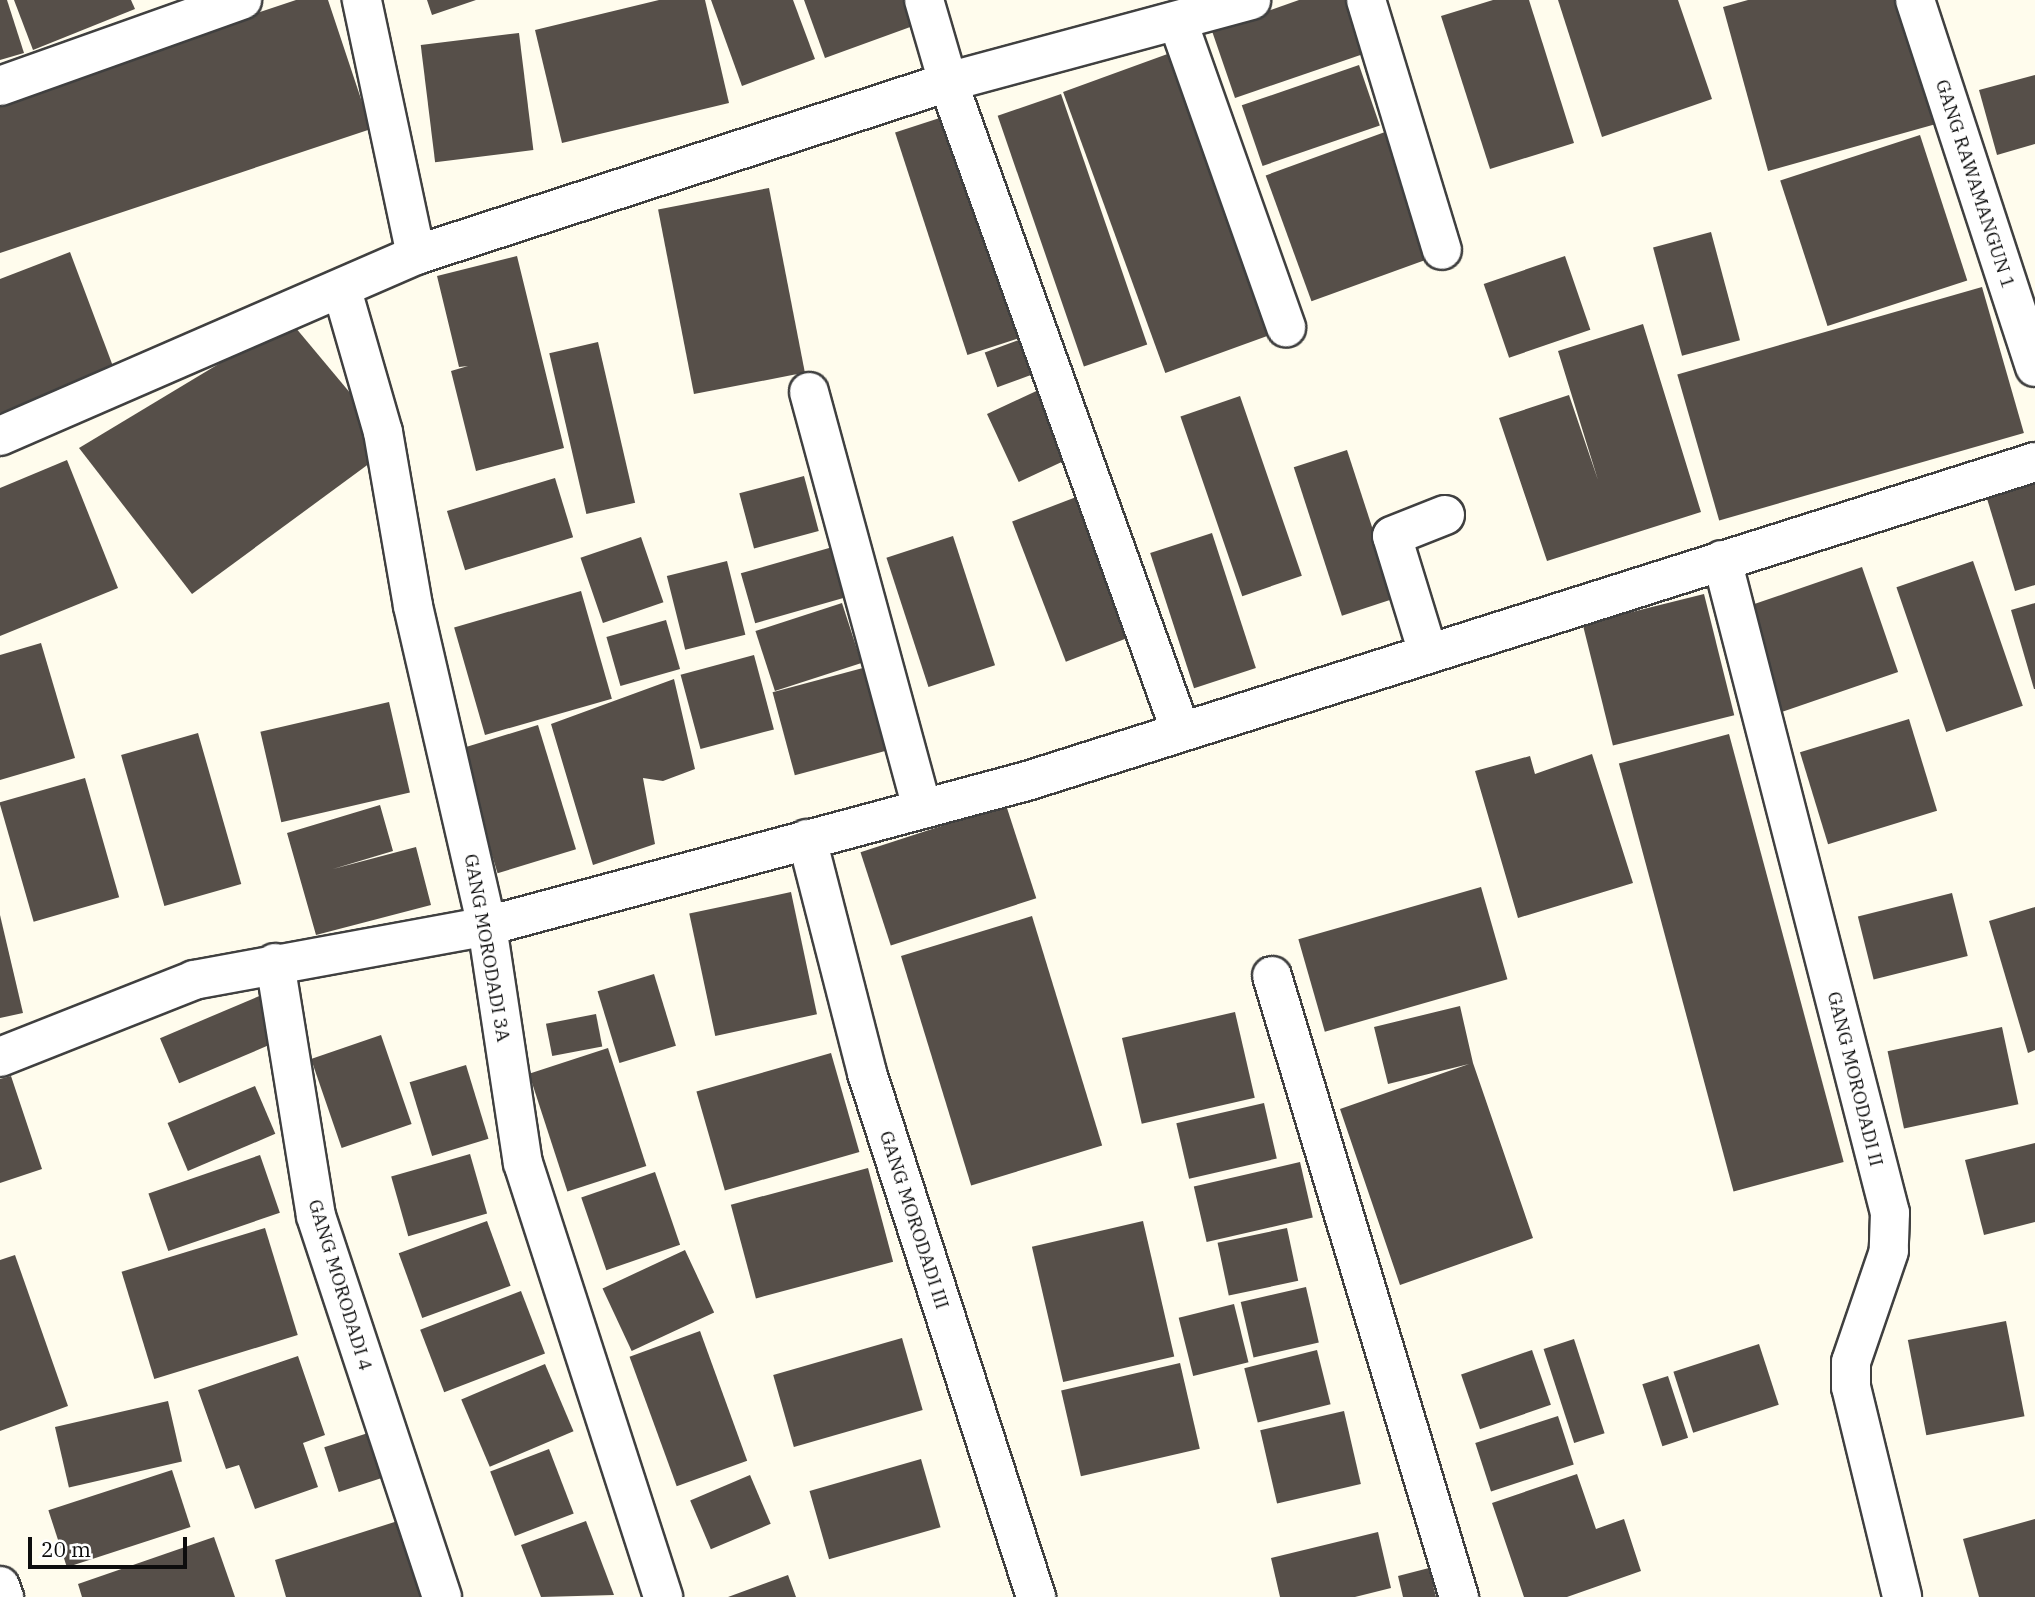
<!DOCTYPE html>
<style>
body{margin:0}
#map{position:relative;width:2035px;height:1597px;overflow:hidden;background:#fffced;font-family:"IBM Plex Serif",serif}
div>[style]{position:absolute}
.building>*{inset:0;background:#564f49;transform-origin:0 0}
.roads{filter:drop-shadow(2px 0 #404040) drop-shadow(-2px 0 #404040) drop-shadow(0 2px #404040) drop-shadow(0 -2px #404040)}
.minor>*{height:38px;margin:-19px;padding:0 19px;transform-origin:19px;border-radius:19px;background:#fff}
span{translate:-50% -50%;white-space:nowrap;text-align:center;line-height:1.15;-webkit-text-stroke:7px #fff;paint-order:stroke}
.street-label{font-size:19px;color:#0d0d0d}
.scale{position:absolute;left:28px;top:1537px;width:159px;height:32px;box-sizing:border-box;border:4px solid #0d0d0d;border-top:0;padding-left:9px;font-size:21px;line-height:24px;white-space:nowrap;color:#0d0d0d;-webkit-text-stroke:5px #fff;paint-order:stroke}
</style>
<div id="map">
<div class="building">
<div style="clip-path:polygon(0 0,7px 0,24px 53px,0 60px)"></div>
<div style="clip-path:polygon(14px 0,131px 0,135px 9px,33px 50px)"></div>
<div style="clip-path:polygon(296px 0,328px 0,371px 129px,0 253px,0 99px)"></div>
<div style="clip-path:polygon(427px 0,476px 0,432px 15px)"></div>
<div style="clip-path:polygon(659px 0,705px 0,729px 103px,562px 143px,535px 30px)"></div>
<div style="clip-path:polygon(711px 0,793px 0,815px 59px,742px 86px)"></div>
<div style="clip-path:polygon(804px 0,904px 0,913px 26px,825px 58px)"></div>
<div style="clip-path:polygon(1299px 0,1357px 0,1375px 50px,1235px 98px,1212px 31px)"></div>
<div style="clip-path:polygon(1493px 0,1529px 0,1574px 143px,1490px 169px,1441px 16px)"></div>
<div style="clip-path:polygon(1558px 0,1678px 0,1712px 99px,1602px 137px)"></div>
<div style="clip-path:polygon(1748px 0,1902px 0,1936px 124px,1768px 171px,1723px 7px)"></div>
<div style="left:519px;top:33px;width:118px;height:99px;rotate:83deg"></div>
<div style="left:1173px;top:52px;width:299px;height:117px;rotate:70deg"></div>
<div style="left:1359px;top:65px;width:64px;height:124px;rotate:71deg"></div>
<div style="clip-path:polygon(2035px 75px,2035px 144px,1997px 155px,1979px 90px)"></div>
<div style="left:1061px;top:94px;width:265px;height:67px;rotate:71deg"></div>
<div style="left:955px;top:113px;width:234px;height:63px;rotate:72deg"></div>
<div style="left:1385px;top:132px;width:134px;height:127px;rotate:70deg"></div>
<div style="left:1920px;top:135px;width:153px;height:147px;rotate:72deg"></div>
<div style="left:769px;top:188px;width:188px;height:113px;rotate:79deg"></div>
<div style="left:1711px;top:232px;width:112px;height:60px;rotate:75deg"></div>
<div style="clip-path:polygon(70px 252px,114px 369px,0 413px,0 279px)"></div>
<div style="clip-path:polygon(517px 256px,564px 448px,476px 471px,451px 371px,468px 366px,459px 367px,437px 276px)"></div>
<div style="left:1565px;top:256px;width:78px;height:86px;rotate:71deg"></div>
<div style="left:1982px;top:287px;width:152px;height:317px;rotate:74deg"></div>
<div style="clip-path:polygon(290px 321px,351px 394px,370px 463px,192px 594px,79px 448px)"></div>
<div style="clip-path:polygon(1643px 324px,1701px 512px,1547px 561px,1499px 418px,1569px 395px,1598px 480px,1558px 351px)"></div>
<div style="left:1027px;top:337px;width:37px;height:45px;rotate:70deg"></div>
<div style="left:598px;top:342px;width:165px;height:50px;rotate:77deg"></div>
<div style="left:1045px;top:387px;width:75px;height:64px;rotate:65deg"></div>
<div style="left:1240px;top:396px;width:190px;height:63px;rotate:71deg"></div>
<div style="left:1347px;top:450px;width:156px;height:56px;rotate:72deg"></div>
<div style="clip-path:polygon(67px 460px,118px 588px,0 636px,0 488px)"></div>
<div style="left:804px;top:476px;width:57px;height:67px;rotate:75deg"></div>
<div style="clip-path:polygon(2035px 476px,2035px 585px,2015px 591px,1985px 492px)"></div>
<div style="left:555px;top:478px;width:62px;height:113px;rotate:73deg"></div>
<div style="left:1084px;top:494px;width:150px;height:77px;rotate:69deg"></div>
<div style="left:1212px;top:533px;width:142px;height:65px;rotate:72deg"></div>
<div style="left:953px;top:536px;width:136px;height:70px;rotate:72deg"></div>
<div style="left:641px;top:537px;width:69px;height:64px;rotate:71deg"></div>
<div style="left:836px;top:546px;width:52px;height:99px;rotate:74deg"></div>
<div style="left:727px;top:561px;width:76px;height:62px;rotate:76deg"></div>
<div style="left:1973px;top:561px;width:153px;height:81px;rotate:71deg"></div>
<div style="left:1862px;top:567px;width:111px;height:127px;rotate:71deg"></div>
<div style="left:581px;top:591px;width:112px;height:132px;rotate:74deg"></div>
<div style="left:1704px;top:594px;width:125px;height:125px;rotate:76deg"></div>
<div style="left:842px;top:603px;width:63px;height:91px;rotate:72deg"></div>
<div style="clip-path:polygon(2035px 603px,2035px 689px,2034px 689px,2011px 610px)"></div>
<div style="left:666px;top:620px;width:51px;height:62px;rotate:74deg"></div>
<div style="clip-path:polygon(41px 643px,75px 758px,0 780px,0 655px)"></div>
<div style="left:754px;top:655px;width:77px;height:76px;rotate:75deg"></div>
<div style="left:874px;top:665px;width:86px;height:105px;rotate:75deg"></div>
<div style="clip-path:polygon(674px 679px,695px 769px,663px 781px,643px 778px,655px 844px,593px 865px,551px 724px)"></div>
<div style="left:389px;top:702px;width:93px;height:132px;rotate:77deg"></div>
<div style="left:1909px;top:719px;width:96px;height:114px;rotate:73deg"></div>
<div style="left:538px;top:725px;width:130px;height:82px;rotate:73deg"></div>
<div style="left:198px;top:733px;width:157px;height:80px;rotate:74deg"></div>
<div style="left:1729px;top:734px;width:443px;height:114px;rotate:75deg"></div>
<div style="clip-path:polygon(1592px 754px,1633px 883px,1518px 918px,1475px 771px,1530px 756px,1535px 774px)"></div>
<div style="left:85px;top:778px;width:124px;height:89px;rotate:74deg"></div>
<div style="clip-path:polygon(380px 805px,393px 851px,333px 869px,416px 847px,431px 905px,316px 935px,287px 833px)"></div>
<div style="left:1006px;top:805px;width:98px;height:153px;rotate:72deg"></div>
<div style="left:1481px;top:887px;width:96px;height:190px;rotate:74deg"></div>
<div style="left:791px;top:892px;width:125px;height:104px;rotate:78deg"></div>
<div style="left:1952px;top:893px;width:65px;height:97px;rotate:76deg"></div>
<div style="clip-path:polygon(2035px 907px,2035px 1050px,2028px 1053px,1989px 921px)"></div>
<div style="clip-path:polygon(0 915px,23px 1013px,0 1018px)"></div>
<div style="left:1032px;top:916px;width:240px;height:137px;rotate:73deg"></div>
<div style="left:654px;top:974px;width:75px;height:59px;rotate:73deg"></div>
<div style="left:264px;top:994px;width:49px;height:113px;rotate:67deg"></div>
<div style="clip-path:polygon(1460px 1006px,1473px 1063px,1533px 1238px,1400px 1285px,1340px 1109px,1469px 1064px,1388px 1084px,1374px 1027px)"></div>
<div style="left:1235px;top:1012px;width:88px;height:116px;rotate:77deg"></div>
<div style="left:596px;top:1014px;width:33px;height:51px;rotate:79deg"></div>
<div style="left:2002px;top:1027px;width:79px;height:117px;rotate:78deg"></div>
<div style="left:381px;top:1035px;width:94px;height:74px;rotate:71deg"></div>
<div style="left:608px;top:1048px;width:124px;height:83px;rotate:72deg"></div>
<div style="left:831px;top:1053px;width:103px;height:140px;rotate:74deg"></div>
<div style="left:466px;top:1065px;width:77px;height:59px;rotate:73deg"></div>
<div style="clip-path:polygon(11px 1076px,42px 1169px,0 1183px,0 1079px)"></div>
<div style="left:255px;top:1086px;width:52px;height:95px;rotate:67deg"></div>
<div style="left:1264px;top:1103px;width:57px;height:90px;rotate:77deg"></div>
<div style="clip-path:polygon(2035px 1143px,2035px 1222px,1984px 1235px,1965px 1160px)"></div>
<div style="left:470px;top:1154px;width:62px;height:82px;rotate:74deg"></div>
<div style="left:260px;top:1155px;width:61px;height:118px;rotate:71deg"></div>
<div style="left:1300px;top:1162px;width:57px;height:109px;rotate:77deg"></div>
<div style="left:868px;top:1168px;width:97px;height:142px;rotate:75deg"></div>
<div style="left:655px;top:1172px;width:77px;height:78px;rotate:71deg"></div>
<div style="left:487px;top:1221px;width:69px;height:94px;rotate:70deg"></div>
<div style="left:1143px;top:1221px;width:139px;height:114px;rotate:77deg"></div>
<div style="left:265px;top:1228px;width:112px;height:150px;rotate:73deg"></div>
<div style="left:1287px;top:1228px;width:54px;height:71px;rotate:78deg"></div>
<div style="left:685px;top:1250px;width:69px;height:91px;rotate:65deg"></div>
<div style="clip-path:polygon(15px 1255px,68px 1406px,0 1431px,0 1260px)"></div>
<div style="left:1306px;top:1287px;width:57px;height:67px;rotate:77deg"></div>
<div style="left:521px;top:1291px;width:67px;height:108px;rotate:69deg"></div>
<div style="left:1234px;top:1304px;width:60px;height:57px;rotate:76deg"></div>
<div style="left:2006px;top:1321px;width:97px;height:100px;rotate:79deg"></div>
<div style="left:700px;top:1331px;width:138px;height:75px;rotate:70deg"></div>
<div style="left:902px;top:1338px;width:75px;height:134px;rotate:74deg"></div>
<div style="left:1574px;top:1339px;width:99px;height:32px;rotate:72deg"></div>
<div style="left:1759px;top:1344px;width:64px;height:90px;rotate:72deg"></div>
<div style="left:1317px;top:1350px;width:56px;height:75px;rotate:76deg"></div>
<div style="left:1532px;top:1350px;width:58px;height:75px;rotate:71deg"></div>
<div style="clip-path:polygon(298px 1356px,325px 1435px,303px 1443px,318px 1487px,255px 1509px,239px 1465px,226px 1469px,198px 1390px)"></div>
<div style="left:1180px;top:1363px;width:88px;height:122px;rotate:77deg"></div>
<div style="left:545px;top:1364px;width:73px;height:91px;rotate:67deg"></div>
<div style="left:1668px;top:1376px;width:65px;height:27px;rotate:72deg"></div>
<div style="left:168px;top:1401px;width:62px;height:116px;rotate:77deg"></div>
<div style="left:1344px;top:1411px;width:75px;height:86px;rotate:77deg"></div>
<div style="left:1558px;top:1416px;width:51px;height:87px;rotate:72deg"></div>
<div style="left:368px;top:1433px;width:47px;height:46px;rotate:72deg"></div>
<div style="left:549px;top:1449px;width:69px;height:63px;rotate:69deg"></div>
<div style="left:921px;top:1459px;width:71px;height:116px;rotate:74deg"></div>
<div style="left:172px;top:1470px;width:60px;height:130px;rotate:72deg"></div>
<div style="clip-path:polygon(1577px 1474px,1596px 1529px,1624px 1519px,1641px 1571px,1567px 1597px,1524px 1597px,1492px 1503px)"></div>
<div style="left:750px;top:1475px;width:53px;height:65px;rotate:67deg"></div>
<div style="clip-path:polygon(404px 1519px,428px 1597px,286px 1597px,275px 1560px)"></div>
<div style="clip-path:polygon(2035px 1519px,2035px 1597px,1979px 1597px,1963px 1539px)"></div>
<div style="clip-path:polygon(586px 1521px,614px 1595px,541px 1597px,521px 1545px)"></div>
<div style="clip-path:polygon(1378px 1532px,1391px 1588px,1355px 1597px,1280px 1597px,1271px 1558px)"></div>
<div style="clip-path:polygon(214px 1537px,235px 1597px,82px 1597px,78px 1584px)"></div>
<div style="clip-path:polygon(1429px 1568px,1436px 1597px,1403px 1597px,1398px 1576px)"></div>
<div style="clip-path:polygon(788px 1575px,796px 1597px,728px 1597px)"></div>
</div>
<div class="roads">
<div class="minor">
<div style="left:924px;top:0;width:85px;rotate:73.7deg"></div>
<div style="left:948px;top:82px;width:690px;rotate:70.28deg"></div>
<div style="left:1366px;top:0;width:261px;rotate:73.1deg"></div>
<div style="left:1915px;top:0;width:386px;rotate:71.9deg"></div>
<div style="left:1178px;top:22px;width:324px;rotate:70.5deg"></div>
<div style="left:0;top:86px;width:257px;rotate:-19.6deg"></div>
<div style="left:416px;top:255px;width:559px;rotate:-18.01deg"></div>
<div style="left:948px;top:82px;width:314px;rotate:-15.1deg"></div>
<div style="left:342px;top:290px;width:148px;rotate:73.9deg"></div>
<div style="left:383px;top:432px;width:177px;rotate:80.2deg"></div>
<div style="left:413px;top:606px;width:328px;rotate:77deg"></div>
<div style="left:487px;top:926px;width:240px;rotate:81.4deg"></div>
<div style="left:523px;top:1163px;width:456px;rotate:72.1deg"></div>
<div style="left:809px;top:392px;width:432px;rotate:74.8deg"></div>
<div style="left:0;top:436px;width:454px;rotate:-23.5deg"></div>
<div style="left:416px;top:255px;width:261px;rotate:-102deg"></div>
<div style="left:1722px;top:560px;width:674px;rotate:75.57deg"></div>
<div style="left:1890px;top:1213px;width:38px;rotate:92deg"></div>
<div style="left:1889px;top:1251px;width:117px;rotate:108.9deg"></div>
<div style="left:1851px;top:1362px;width:25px;rotate:90deg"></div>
<div style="left:1851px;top:1387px;width:216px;rotate:76.3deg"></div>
<div style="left:1428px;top:653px;width:122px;rotate:-107.1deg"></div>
<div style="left:1392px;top:536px;width:57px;rotate:-21.6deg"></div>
<div style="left:807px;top:839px;width:242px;rotate:75.6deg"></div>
<div style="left:867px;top:1073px;width:551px;rotate:72.12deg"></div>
<div style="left:275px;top:963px;width:256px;rotate:80.8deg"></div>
<div style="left:316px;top:1216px;width:401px;rotate:71.7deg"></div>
<div style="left:1272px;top:976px;width:649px;rotate:73.24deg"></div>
<div style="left:0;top:1057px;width:209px;rotate:-21.6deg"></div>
<div style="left:194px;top:980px;width:298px;rotate:-10.4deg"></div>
<div style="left:487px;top:926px;width:559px;rotate:-15.03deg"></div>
<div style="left:1027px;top:781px;width:1057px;rotate:-17.56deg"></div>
<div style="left:0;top:1586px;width:12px;rotate:70deg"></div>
</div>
</div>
<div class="street-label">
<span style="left:1975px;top:184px;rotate:72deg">GANG RAWAMANGUN 1</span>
<span style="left:487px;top:948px;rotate:80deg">GANG MORODADI 3A</span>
<span style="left:1855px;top:1079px;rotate:76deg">GANG MORODADI II</span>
<span style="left:914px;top:1220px;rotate:72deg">GANG MORODADI III</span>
<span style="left:340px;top:1285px;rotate:73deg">GANG MORODADI 4</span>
</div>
<div class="scale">20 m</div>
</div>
